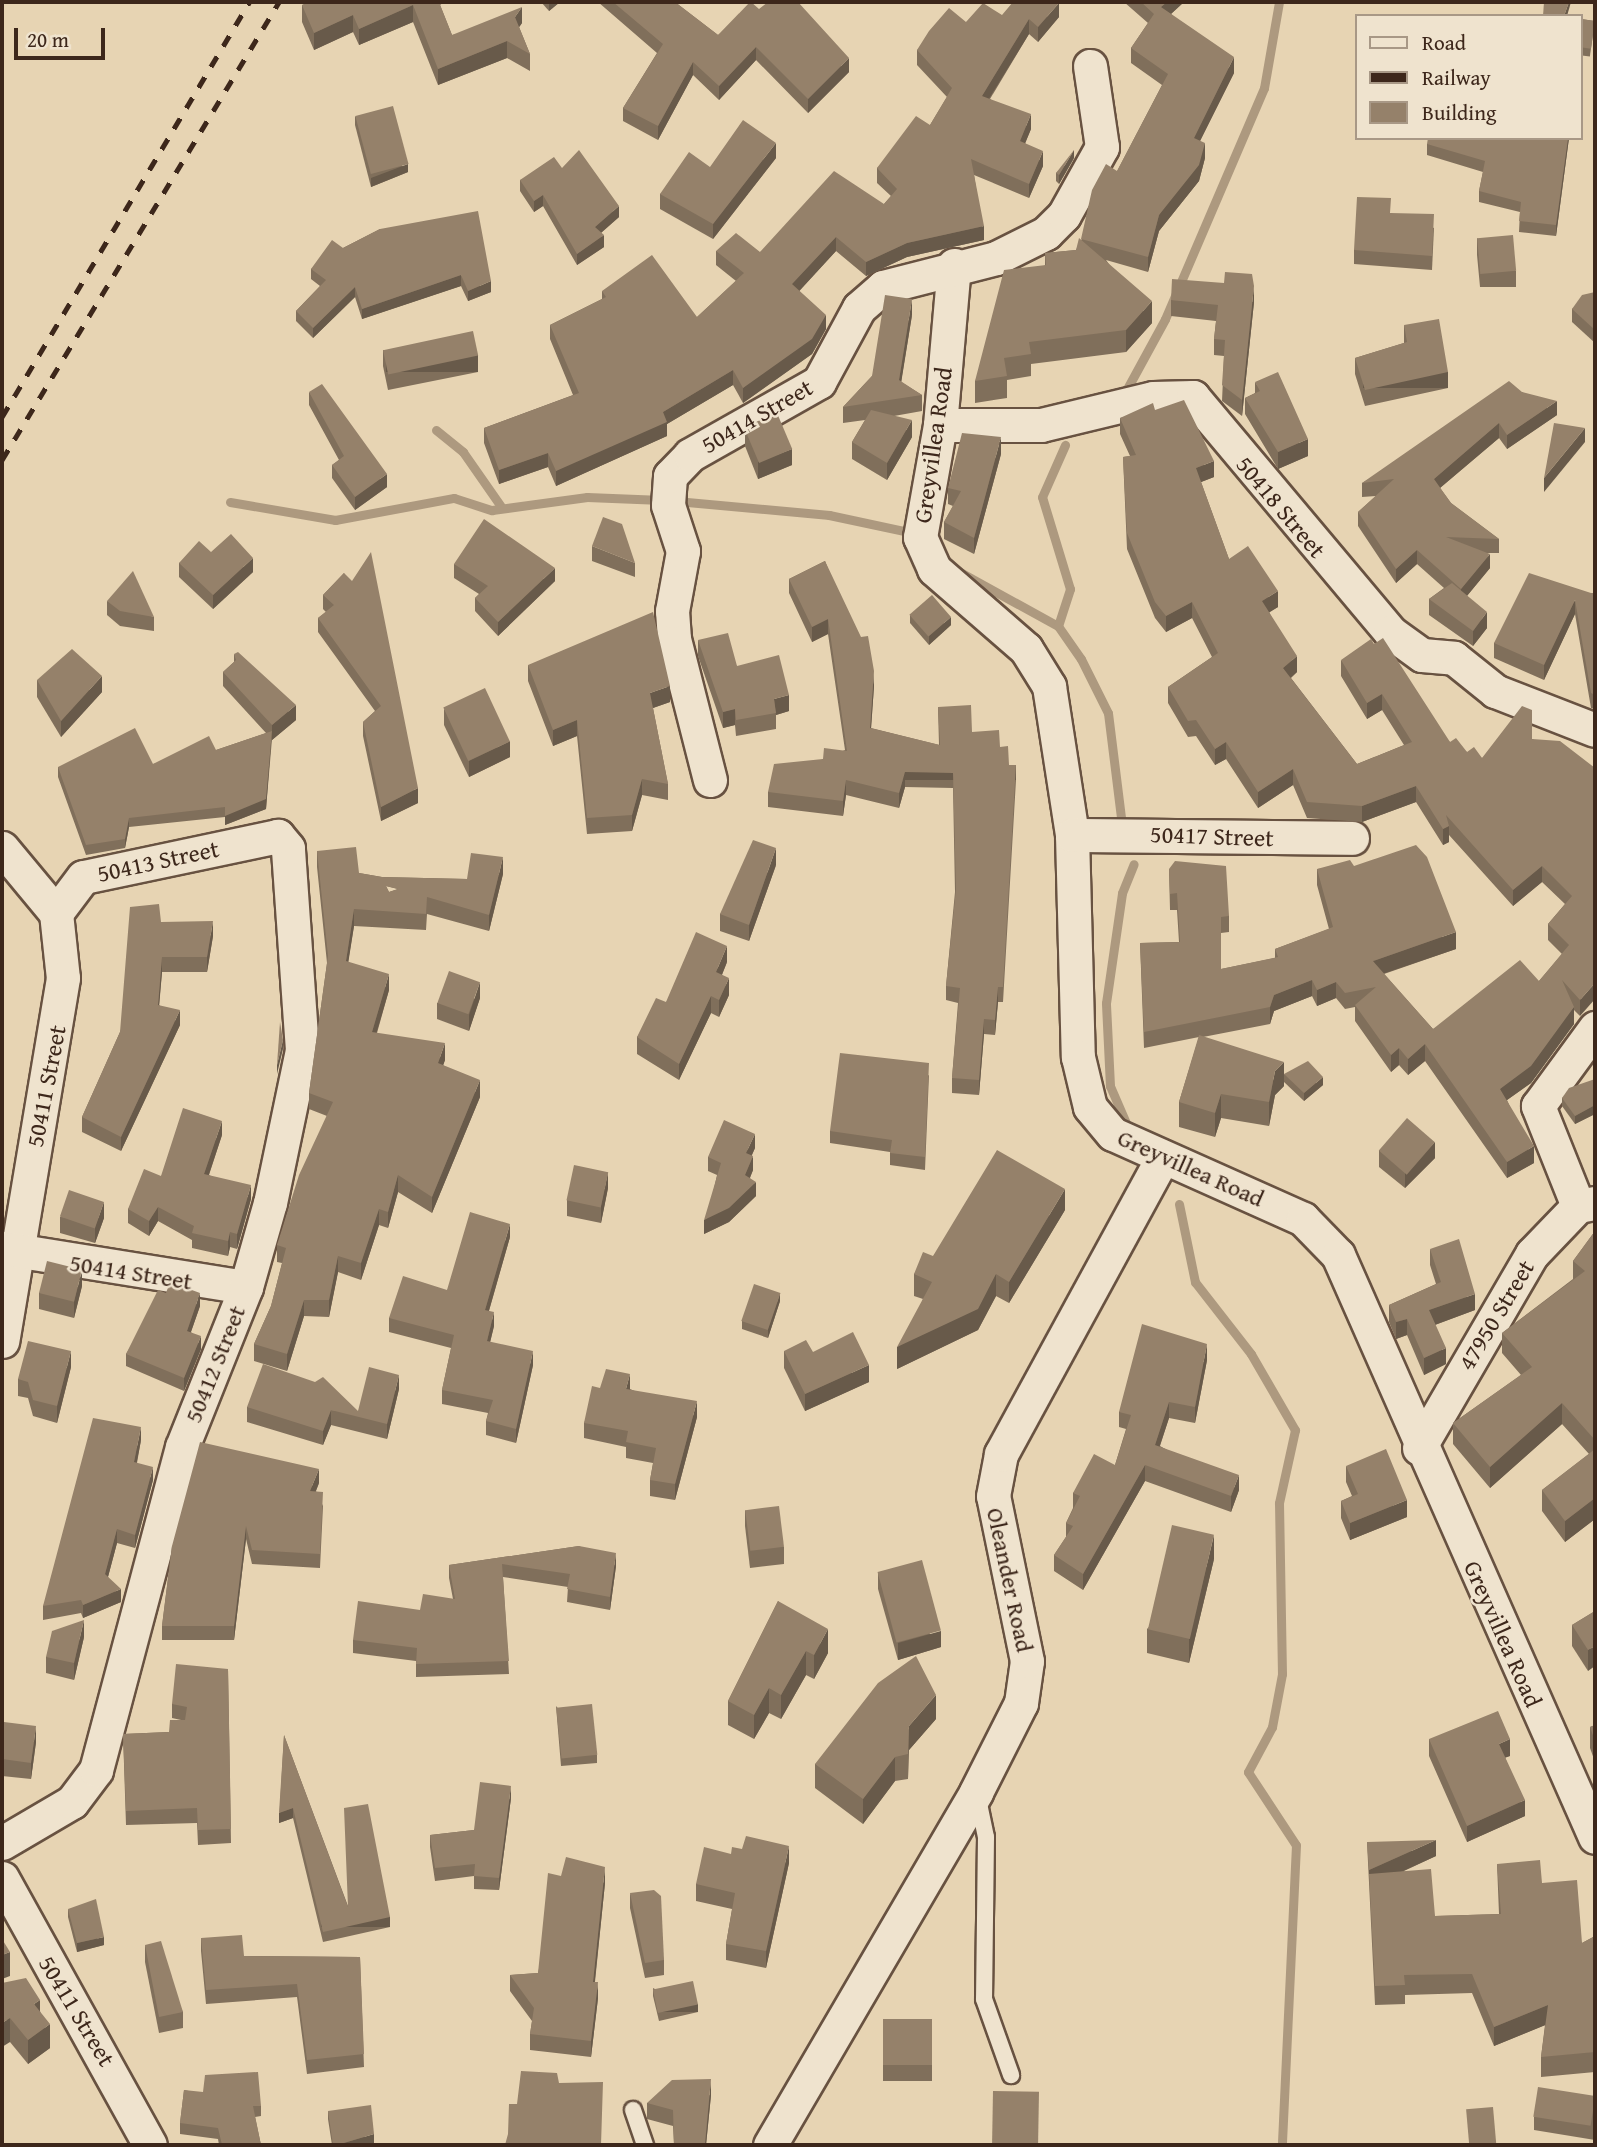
<!DOCTYPE html>
<style>
body{margin:0}
#map{position:relative;width:1597px;height:2147px;overflow:hidden;background:#e7d4b3;font-family:"Gentium Book Plus",serif}
div>[style]{position:absolute}
.stream>*{height:9px;margin:-4.5px;padding:0 4.5px;transform-origin:4.5px;border-radius:4.5px;background:#ad997f}
.roads{filter:drop-shadow(2px 0 #685241) drop-shadow(-2px 0 #685241) drop-shadow(0 2px #685241) drop-shadow(0 -2px #685241)}
.service>*{height:16px;margin:-8px;padding:0 8px;transform-origin:8px;border-radius:8px;background:#efe3ce}
.minor>*{height:33px;margin:-16.5px;padding:0 16.5px;transform-origin:16.5px;border-radius:16.5px;background:#efe3ce}
.rail>*{height:5px;margin-top:-2.5px;transform-origin:0;background:repeating-linear-gradient(90deg,#3d271b 0 12px,transparent 0 24px)}
.wall>*{inset:0;background:#806f5b;transform-origin:0 0}
.shaded-wall>*{inset:0;background:#685a4a;transform-origin:0 0}
.building>*{inset:0;background:#95816a;transform-origin:0 0}
span{translate:-50% -50%;white-space:nowrap;text-align:center;line-height:1.15;-webkit-text-stroke:5px #efe3ce;paint-order:stroke}
.street-label{font-size:24px;color:#3d271b}
.frame{position:absolute;inset:0;border:4px solid #3d271b;pointer-events:none}
.legend{position:absolute;left:1355px;top:14px;width:228px;height:126px;box-sizing:border-box;background:#efe3ce;border:2px solid #a89886;margin:0;padding:9px 12px;list-style:none;font-size:21px;color:#3d271b}
.legend li{display:flex;align-items:center;gap:14px;height:35px}
.legend b{width:35px;border:2px solid #a89886}
.scale{position:absolute;left:14px;top:28px;width:91px;height:32px;box-sizing:border-box;border:4px solid #3d271b;border-top:0;padding-left:9px;font-size:21px;line-height:24px;white-space:nowrap;color:#3d271b;-webkit-text-stroke:5px #efe3ce;paint-order:stroke}
</style>
<div id="map">
<div class="stream">
<div style="left:1122px;top:398px;width:90px;rotate:-61.4deg"></div>
<div style="left:1165px;top:319px;width:251px;rotate:-66.8deg"></div>
<div style="left:1264px;top:88px;width:87px;rotate:-80.1deg"></div>
<div style="left:436px;top:430px;width:35px;rotate:39deg"></div>
<div style="left:463px;top:452px;width:68px;rotate:55.1deg"></div>
<div style="left:676px;top:501px;width:154px;rotate:5.2deg"></div>
<div style="left:829px;top:515px;width:82px;rotate:12deg"></div>
<div style="left:230px;top:502px;width:107px;rotate:9.7deg"></div>
<div style="left:335px;top:520px;width:121px;rotate:-10.5deg"></div>
<div style="left:454px;top:498px;width:40px;rotate:18deg"></div>
<div style="left:492px;top:510px;width:96px;rotate:-7.8deg"></div>
<div style="left:587px;top:497px;width:75px;rotate:2.3deg"></div>
<div style="left:956px;top:570px;width:116px;rotate:28.8deg"></div>
<div style="left:1058px;top:626px;width:40px;rotate:55.1deg"></div>
<div style="left:1081px;top:659px;width:60px;rotate:63.4deg"></div>
<div style="left:1108px;top:713px;width:106px;rotate:82.9deg"></div>
<div style="left:1058px;top:626px;width:39px;rotate:-72deg"></div>
<div style="left:1070px;top:589px;width:96px;rotate:-106.9deg"></div>
<div style="left:1042px;top:497px;width:57px;rotate:-66.1deg"></div>
<div style="left:1126px;top:1123px;width:40px;rotate:-113.4deg"></div>
<div style="left:1110px;top:1086px;width:83px;rotate:-92.8deg"></div>
<div style="left:1106px;top:1003px;width:111px;rotate:-81.7deg"></div>
<div style="left:1122px;top:893px;width:31px;rotate:-68deg"></div>
<div style="left:1179px;top:1204px;width:80px;rotate:78.4deg"></div>
<div style="left:1195px;top:1282px;width:91px;rotate:52.1deg"></div>
<div style="left:1251px;top:1354px;width:88px;rotate:59.9deg"></div>
<div style="left:1295px;top:1430px;width:75px;rotate:102.4deg"></div>
<div style="left:1279px;top:1503px;width:171px;rotate:89deg"></div>
<div style="left:1282px;top:1674px;width:54px;rotate:100.7deg"></div>
<div style="left:1272px;top:1727px;width:51px;rotate:118.1deg"></div>
<div style="left:1248px;top:1772px;width:87px;rotate:56.7deg"></div>
<div style="left:1296px;top:1845px;width:300px;rotate:92.7deg"></div>
</div>
<div class="roads">
<div class="service">
<div style="left:977px;top:1794px;width:44px;rotate:78.2deg"></div>
<div style="left:986px;top:1837px;width:162px;rotate:90.7deg"></div>
<div style="left:984px;top:1999px;width:81px;rotate:70.4deg"></div>
<div style="left:633px;top:2110px;width:37px;rotate:71deg"></div>
</div>
<div class="minor">
<div style="left:954px;top:265px;width:161px;rotate:95deg"></div>
<div style="left:940px;top:425px;width:114px;rotate:100.1deg"></div>
<div style="left:920px;top:537px;width:35px;rotate:66deg"></div>
<div style="left:934px;top:569px;width:122px;rotate:41deg"></div>
<div style="left:1026px;top:649px;width:44px;rotate:58.1deg"></div>
<div style="left:1049px;top:686px;width:151px;rotate:81.2deg"></div>
<div style="left:1072px;top:835px;width:222px;rotate:88.5deg"></div>
<div style="left:1078px;top:1057px;width:51px;rotate:76.5deg"></div>
<div style="left:1090px;top:1107px;width:35px;rotate:50deg"></div>
<div style="left:1113px;top:1134px;width:208px;rotate:24.1deg"></div>
<div style="left:1303px;top:1219px;width:50px;rotate:45.8deg"></div>
<div style="left:1338px;top:1255px;width:636px;rotate:66.17deg"></div>
<div style="left:940px;top:425px;width:101px"></div>
<div style="left:1041px;top:425px;width:115px;rotate:-13.6deg"></div>
<div style="left:1153px;top:398px;width:40px;rotate:-1.4deg"></div>
<div style="left:1193px;top:397px;width:307px;rotate:50deg"></div>
<div style="left:1390px;top:632px;width:39px;rotate:36deg"></div>
<div style="left:1422px;top:655px;width:32px;rotate:5deg"></div>
<div style="left:1454px;top:658px;width:53px;rotate:38.8deg"></div>
<div style="left:1495px;top:691px;width:107px;rotate:21.3deg"></div>
<div style="left:710px;top:780px;width:146px;rotate:-104.3deg"></div>
<div style="left:674px;top:639px;width:28px;rotate:-94deg"></div>
<div style="left:672px;top:611px;width:61px;rotate:-79.6deg"></div>
<div style="left:683px;top:551px;width:48px;rotate:-108.1deg"></div>
<div style="left:668px;top:505px;width:29px;rotate:-86deg"></div>
<div style="left:670px;top:476px;width:29px;rotate:-46deg"></div>
<div style="left:690px;top:455px;width:148px;rotate:-29.5deg"></div>
<div style="left:819px;top:382px;width:84px;rotate:-61.6deg"></div>
<div style="left:859px;top:308px;width:32px;rotate:-41deg"></div>
<div style="left:883px;top:287px;width:117px;rotate:-14.4deg"></div>
<div style="left:996px;top:258px;width:56px;rotate:-26.6deg"></div>
<div style="left:1046px;top:233px;width:25px;rotate:-45deg"></div>
<div style="left:1064px;top:215px;width:78px;rotate:-60.8deg"></div>
<div style="left:1102px;top:147px;width:82px;rotate:-98.4deg"></div>
<div style="left:1072px;top:835px;width:280px;rotate:0.6deg"></div>
<div style="left:2px;top:848px;width:85px;rotate:50.3deg"></div>
<div style="left:56px;top:913px;width:65px;rotate:83.9deg"></div>
<div style="left:63px;top:978px;width:368px;rotate:99.5deg"></div>
<div style="left:1578px;top:1206px;width:108px;rotate:-111.8deg"></div>
<div style="left:1538px;top:1106px;width:97px;rotate:-53.8deg"></div>
<div style="left:2px;top:1248px;width:247px;rotate:9.1deg"></div>
<div style="left:1419px;top:1448px;width:225px;rotate:-59.8deg"></div>
<div style="left:1532px;top:1254px;width:66px;rotate:-46.2deg"></div>
<div style="left:1578px;top:1206px;width:17px;rotate:-10deg"></div>
<div style="left:2px;top:1843px;width:81px;rotate:-30.4deg"></div>
<div style="left:72px;top:1802px;width:40px;rotate:-53deg"></div>
<div style="left:96px;top:1770px;width:334px;rotate:-75.1deg"></div>
<div style="left:182px;top:1447px;width:172px;rotate:-68.2deg"></div>
<div style="left:246px;top:1287px;width:87px;rotate:-74.1deg"></div>
<div style="left:270px;top:1203px;width:156px;rotate:-78.2deg"></div>
<div style="left:302px;top:1050px;width:202px;rotate:-94deg"></div>
<div style="left:288px;top:848px;width:16px;rotate:-130deg"></div>
<div style="left:278px;top:836px;width:199px;rotate:168.1deg"></div>
<div style="left:83px;top:877px;width:45px;rotate:126.9deg"></div>
<div style="left:2px;top:1878px;width:305px;rotate:61deg"></div>
<div style="left:770px;top:2145px;width:409px;rotate:-59.7deg"></div>
<div style="left:976px;top:1792px;width:100px;rotate:-63.2deg"></div>
<div style="left:1021px;top:1703px;width:42px;rotate:-81.9deg"></div>
<div style="left:1027px;top:1661px;width:168px;rotate:-101.6deg"></div>
<div style="left:993px;top:1496px;width:43px;rotate:-79.2deg"></div>
<div style="left:1001px;top:1454px;width:338px;rotate:-61.4deg"></div>
</div>
</div>
<div class="rail">
<div style="left:2px;top:417px;width:483px;rotate:-59.2deg"></div>
<div style="left:2px;top:460px;width:535px;rotate:-58.83deg"></div>
</div>
<div class="wall">
<div style="clip-path:polygon(310px 2px,444px 2px,440px 5px,452px 35px,522px 23px,519px 27px,530px 54px,530px 71px,507px 58px,438px 85px,413px 22px,359px 45px,353px 32px,314px 50px,302px 22px,302px 5px)"></div>
<div style="clip-path:polygon(541px 2px,560px 2px,549px 11px)"></div>
<div style="clip-path:polygon(598px 2px,675px 2px,718px 35px,759px 9px,849px 72px,808px 113px,756px 60px,719px 100px,693px 75px,658px 140px,623px 121px,623px 108px,657px 53px)"></div>
<div style="clip-path:polygon(1124px 2px,1184px 2px,1171px 14px,1234px 73px,1200px 141px,1205px 158px,1199px 181px,1159px 231px,1148px 272px,1106px 260px,1152px 323px,1126px 352px,1031px 364px,1031px 376px,1007px 380px,1007px 398px,975px 403px,975px 381px,1045px 265px,1045px 253px,1076px 250px,1162px 85px,1131px 63px,1131px 48px,1148px 23px)"></div>
<div style="clip-path:polygon(1002px 15px,1059px 17px,1038px 42px,1029px 34px,990px 99px,1031px 129px,1025px 143px,1043px 166px,1029px 198px,974px 175px,984px 240px,907px 257px,866px 276px,836px 251px,799px 291px,826px 329px,812px 354px,743px 403px,733px 385px,667px 424px,667px 436px,556px 486px,548px 467px,499px 484px,484px 443px,484px 428px,573px 395px,550px 339px,550px 325px,602px 299px,602px 291px,697px 317px,736px 281px,716px 265px,716px 251px,760px 252px,884px 204px,891px 196px,877px 183px,877px 168px,930px 125px,947px 97px,917px 65px,917px 50px,966px 22px)"></div>
<div style="left:1581px;top:19px;width:14px;height:36px;rotate:8deg"></div>
<div style="clip-path:polygon(355px 116px,408px 172px,371px 187px,355px 125px)"></div>
<div style="clip-path:polygon(1497px 138px,1569px 138px,1556px 236px,1519px 232px,1520px 212px,1479px 202px,1479px 191px,1483px 172px,1427px 155px,1427px 144px,1496px 139px)"></div>
<div style="clip-path:polygon(776px 158px,713px 239px,660px 209px,660px 194px,710px 167px)"></div>
<div style="clip-path:polygon(1074px 158px,1059px 184px,1056px 181px,1056px 173px)"></div>
<div style="clip-path:polygon(562px 168px,619px 217px,601px 233px,604px 247px,577px 265px,543px 206px,534px 212px,520px 191px,520px 180px)"></div>
<div style="clip-path:polygon(1390px 213px,1434px 228px,1432px 270px,1354px 264px,1354px 250px)"></div>
<div style="clip-path:polygon(380px 229px,491px 292px,468px 301px,461px 286px,362px 319px,355px 297px,313px 338px,296px 321px,296px 311px,320px 286px,311px 279px,311px 269px,343px 248px)"></div>
<div style="clip-path:polygon(1477px 238px,1516px 271px,1516px 287px,1480px 287px,1477px 255px)"></div>
<div style="clip-path:polygon(1595px 292px,1595px 343px,1572px 322px,1572px 309px)"></div>
<div style="clip-path:polygon(1171px 300px,1254px 302px,1242px 416px,1222px 401px,1224px 356px,1214px 355px,1214px 339px,1216px 321px,1171px 316px)"></div>
<div style="clip-path:polygon(912px 315px,901px 382px,922px 395px,922px 411px,894px 416px,912px 437px,887px 480px,852px 459px,852px 442px,865px 420px,843px 423px,843px 407px,872px 376px)"></div>
<div style="clip-path:polygon(1404px 325px,1448px 388px,1365px 406px,1355px 374px,1355px 358px,1404px 343px)"></div>
<div style="clip-path:polygon(383px 350px,478px 372px,388px 390px,383px 366px)"></div>
<div style="clip-path:polygon(1255px 382px,1308px 456px,1278px 469px,1245px 414px,1245px 398px,1255px 393px)"></div>
<div style="clip-path:polygon(309px 392px,387px 487px,355px 510px,332px 478px,332px 465px,339px 460px,309px 405px)"></div>
<div style="clip-path:polygon(1522px 392px,1557px 415px,1507px 449px,1499px 438px,1440px 488px,1451px 503px,1499px 539px,1499px 553px,1487px 553px,1490px 568px,1467px 596px,1487px 628px,1473px 646px,1429px 615px,1429px 599px,1444px 588px,1417px 564px,1396px 583px,1358px 526px,1358px 512px,1376px 496px,1362px 497px,1362px 483px)"></div>
<div style="clip-path:polygon(1155px 410px,1214px 477px,1201px 482px,1229px 559px,1278px 607px,1269px 612px,1297px 672px,1291px 678px,1357px 764px,1404px 745px,1382px 710px,1367px 719px,1341px 676px,1341px 660px,1450px 742px,1467px 752px,1482px 758px,1532px 739px,1595px 768px,1580px 1016px,1574px 1010px,1574px 1024px,1531px 1083px,1507px 1100px,1534px 1163px,1507px 1178px,1425px 1061px,1408px 1075px,1399px 1065px,1391px 1072px,1355px 1021px,1355px 1007px,1345px 1009px,1336px 998px,1317px 1006px,1312px 996px,1274px 1011px,1270px 1024px,1203px 1037px,1284px 1086px,1275px 1095px,1269px 1126px,1221px 1118px,1215px 1137px,1179px 1127px,1179px 1102px,1199px 1037px,1144px 1048px,1140px 943px,1179px 942px,1177px 910px,1170px 910px,1169px 869px,1229px 916px,1229px 932px,1221px 933px,1221px 969px,1275px 958px,1275px 949px,1329px 929px,1317px 885px,1317px 869px,1354px 866px,1456px 949px,1384px 974px,1433px 1029px,1539px 981px,1562px 954px,1548px 940px,1548px 924px,1565px 904px,1542px 882px,1513px 906px,1449px 835px,1449px 842px,1443px 845px,1416px 802px,1362px 822px,1307px 818px,1293px 785px,1258px 808px,1226px 759px,1215px 765px,1196px 736px,1188px 737px,1168px 703px,1168px 687px,1212px 657px,1192px 618px,1166px 632px,1155px 618px,1127px 549px,1123px 457px,1130px 456px,1120px 434px,1120px 418px)"></div>
<div style="clip-path:polygon(745px 429px,792px 465px,758px 479px,745px 446px)"></div>
<div style="clip-path:polygon(1001px 454px,974px 554px,944px 539px,944px 522px,953px 506px,948px 504px,948px 488px)"></div>
<div style="clip-path:polygon(592px 546px,635px 563px,635px 577px,592px 561px)"></div>
<div style="clip-path:polygon(211px 552px,253px 572px,213px 609px,179px 577px,179px 563px)"></div>
<div style="clip-path:polygon(825px 561px,874px 686px,871px 728px,939px 745px,938px 707px,972px 732px,1000px 747px,1016px 780px,1003px 1002px,998px 1002px,995px 1035px,984px 1034px,979px 1095px,952px 1093px,952px 1078px,958px 1003px,946px 1000px,946px 986px,955px 892px,953px 788px,905px 787px,899px 808px,846px 795px,843px 816px,768px 807px,768px 792px,823px 759px,845px 750px,828px 634px,812px 642px,789px 593px,789px 579px)"></div>
<div style="clip-path:polygon(454px 564px,555px 581px,498px 636px,475px 611px,475px 598px,479px 594px,454px 578px)"></div>
<div style="clip-path:polygon(344px 573px,418px 803px,381px 821px,363px 736px,363px 722px,375px 711px,318px 632px,318px 618px,326px 612px,323px 609px,323px 595px)"></div>
<div style="clip-path:polygon(1591px 593px,1595px 593px,1595px 709px,1591px 708px,1575px 614px,1544px 680px,1494px 658px,1494px 643px)"></div>
<div style="clip-path:polygon(107px 601px,154px 617px,154px 631px,120px 626px,107px 615px)"></div>
<div style="clip-path:polygon(910px 615px,951px 625px,929px 645px,910px 623px)"></div>
<div style="clip-path:polygon(698px 640px,737px 666px,789px 711px,776px 715px,776px 729px,736px 736px,735px 725px,723px 728px,698px 656px)"></div>
<div style="clip-path:polygon(234px 654px,296px 720px,272px 740px,272px 739px,266px 809px,225px 825px,225px 817px,129px 827px,125px 848px,86px 855px,58px 777px,58px 767px,153px 764px,216px 750px,266px 733px,223px 686px,223px 672px,234px 662px)"></div>
<div style="clip-path:polygon(528px 665px,670px 702px,653px 708px,668px 784px,668px 800px,642px 795px,632px 831px,587px 834px,577px 736px,553px 746px,528px 681px)"></div>
<div style="clip-path:polygon(37px 680px,102px 692px,61px 737px,37px 697px)"></div>
<div style="clip-path:polygon(444px 709px,510px 757px,469px 777px,444px 725px)"></div>
<div style="clip-path:polygon(evenodd,317px 851px,359px 873px,382px 877px,467px 879px,503px 874px,489px 931px,427px 914px,426px 930px,354px 926px,348px 962px,389px 990px,377px 1033px,445px 1060px,443px 1065px,480px 1097px,432px 1213px,398px 1192px,388px 1228px,379px 1225px,361px 1280px,338px 1272px,329px 1317px,304px 1316px,287px 1371px,254px 1361px,254px 1344px,271px 1306px,282px 1263px,277px 1262px,277px 1245px,327px 1116px,309px 1109px,309px 1093px,327px 963px,317px 867px,317px 851px,386px 886px,398px 889px,389px 892px,386px 886px)"></div>
<div style="clip-path:polygon(776px 865px,749px 941px,720px 931px,720px 914px)"></div>
<div style="clip-path:polygon(161px 922px,213px 936px,207px 972px,162px 972px,159px 1005px,180px 1025px,121px 1151px,82px 1132px,82px 1117px,120px 1032px)"></div>
<div style="clip-path:polygon(727px 962px,722px 975px,729px 995px,719px 1017px,711px 1013px,679px 1080px,637px 1054px,637px 1037px,666px 1002px)"></div>
<div style="clip-path:polygon(480px 998px,469px 1031px,437px 1019px,437px 1003px)"></div>
<div style="clip-path:polygon(1284px 1074px,1323px 1085px,1304px 1101px,1284px 1082px)"></div>
<div style="clip-path:polygon(929px 1075px,925px 1170px,890px 1165px,890px 1152px,830px 1143px,830px 1131px)"></div>
<div style="clip-path:polygon(1595px 1079px,1595px 1114px,1575px 1124px,1562px 1106px,1562px 1098px)"></div>
<div style="clip-path:polygon(222px 1135px,209px 1175px,251px 1199px,237px 1249px,230px 1247px,228px 1256px,192px 1248px,192px 1240px,158px 1221px,149px 1236px,128px 1223px,128px 1209px,161px 1176px)"></div>
<div style="clip-path:polygon(755px 1148px,752px 1155px,753px 1170px,750px 1178px,756px 1196px,729px 1222px,704px 1234px,717px 1175px,708px 1171px,708px 1157px)"></div>
<div style="clip-path:polygon(1379px 1150px,1435px 1158px,1405px 1188px,1379px 1167px)"></div>
<div style="clip-path:polygon(608px 1188px,601px 1223px,567px 1216px,567px 1200px)"></div>
<div style="clip-path:polygon(1065px 1210px,1009px 1303px,996px 1296px,978px 1330px,897px 1369px,923px 1299px,914px 1296px,914px 1274px,933px 1256px)"></div>
<div style="clip-path:polygon(60px 1217px,104px 1218px,95px 1243px,60px 1233px)"></div>
<div style="clip-path:polygon(1595px 1231px,1595px 1519px,1565px 1542px,1542px 1511px,1542px 1490px,1589px 1454px,1562px 1424px,1490px 1488px,1453px 1444px,1453px 1423px,1521px 1375px,1502px 1353px,1502px 1333px,1573px 1279px,1573px 1261px)"></div>
<div style="clip-path:polygon(510px 1237px,489px 1311px,494px 1326px,490px 1342px,533px 1365px,516px 1443px,486px 1435px,486px 1421px,488px 1413px,442px 1404px,442px 1390px,451px 1348px,389px 1332px,389px 1318px,447px 1290px)"></div>
<div style="clip-path:polygon(1430px 1249px,1475px 1310px,1435px 1325px,1446px 1364px,1424px 1375px,1407px 1335px,1396px 1339px,1389px 1322px,1389px 1305px,1436px 1284px,1430px 1265px)"></div>
<div style="clip-path:polygon(82px 1286px,74px 1318px,39px 1309px,39px 1293px)"></div>
<div style="clip-path:polygon(166px 1293px,200px 1306px,191px 1332px,201px 1349px,184px 1391px,126px 1366px,126px 1354px)"></div>
<div style="clip-path:polygon(780px 1301px,768px 1338px,742px 1329px,742px 1321px)"></div>
<div style="clip-path:polygon(784px 1351px,813px 1352px,869px 1382px,805px 1411px,784px 1368px)"></div>
<div style="clip-path:polygon(1207px 1360px,1195px 1423px,1169px 1418px,1160px 1446px,1239px 1490px,1231px 1512px,1145px 1481px,1083px 1590px,1054px 1571px,1054px 1555px,1066px 1537px,1066px 1523px,1073px 1508px,1073px 1493px,1115px 1465px,1126px 1429px,1119px 1427px,1119px 1412px)"></div>
<div style="clip-path:polygon(71px 1367px,57px 1423px,33px 1416px,28px 1398px,18px 1396px,18px 1379px)"></div>
<div style="clip-path:polygon(600px 1388px,630px 1389px,697px 1417px,675px 1500px,650px 1496px,650px 1480px,653px 1463px,626px 1458px,626px 1447px,584px 1438px,584px 1423px)"></div>
<div style="clip-path:polygon(399px 1389px,387px 1439px,331px 1425px,323px 1445px,247px 1422px,247px 1407px,358px 1411px)"></div>
<div style="clip-path:polygon(141px 1440px,137px 1463px,153px 1480px,135px 1548px,117px 1543px,108px 1577px,121px 1602px,83px 1618px,81px 1613px,43px 1620px,43px 1606px)"></div>
<div style="clip-path:polygon(1346px 1466px,1407px 1517px,1350px 1540px,1341px 1518px,1341px 1501px,1352px 1496px,1346px 1482px)"></div>
<div style="clip-path:polygon(319px 1483px,316px 1491px,323px 1506px,320px 1568px,252px 1564px,246px 1539px,234px 1640px,162px 1640px,162px 1626px,172px 1546px)"></div>
<div style="clip-path:polygon(745px 1510px,784px 1547px,784px 1564px,750px 1568px,745px 1526px)"></div>
<div style="clip-path:polygon(579px 1546px,616px 1566px,610px 1610px,567px 1602px,568px 1587px,503px 1577px,509px 1674px,416px 1677px,416px 1661px,353px 1653px,353px 1640px,420px 1610px,453px 1599px,449px 1578px,449px 1565px)"></div>
<div style="clip-path:polygon(1214px 1559px,1189px 1663px,1147px 1653px,1147px 1629px)"></div>
<div style="clip-path:polygon(878px 1572px,941px 1647px,898px 1660px,878px 1589px)"></div>
<div style="clip-path:polygon(778px 1601px,828px 1653px,814px 1679px,806px 1675px,781px 1719px,769px 1713px,754px 1739px,728px 1725px,728px 1701px)"></div>
<div style="clip-path:polygon(1595px 1611px,1588px 1671px,1572px 1646px,1572px 1625px)"></div>
<div style="clip-path:polygon(84px 1637px,74px 1680px,46px 1673px,46px 1657px)"></div>
<div style="clip-path:polygon(228px 1669px,231px 1843px,198px 1845px,197px 1823px,126px 1825px,123px 1734px,169px 1732px,181px 1720px,172px 1718px,172px 1704px)"></div>
<div style="clip-path:polygon(556px 1706px,597px 1755px,597px 1763px,561px 1766px)"></div>
<div style="clip-path:polygon(936px 1719px,909px 1750px,908px 1779px,895px 1781px,863px 1824px,815px 1788px,815px 1764px)"></div>
<div style="clip-path:polygon(1595px 1725px,1595px 1762px,1590px 1748px,1590px 1727px)"></div>
<div style="clip-path:polygon(284px 1735px,348px 1906px,390px 1927px,323px 1942px,293px 1818px,279px 1823px)"></div>
<div style="clip-path:polygon(2px 1739px,36px 1742px,31px 1779px,2px 1776px)"></div>
<div style="clip-path:polygon(1429px 1739px,1510px 1756px,1505px 1757px,1525px 1816px,1467px 1842px,1429px 1756px)"></div>
<div style="clip-path:polygon(511px 1798px,499px 1890px,474px 1889px,474px 1876px,435px 1881px,430px 1847px,430px 1835px,474px 1830px)"></div>
<div style="clip-path:polygon(1367px 1842px,1436px 1856px,1404px 1871px,1435px 1916px,1499px 1914px,1497px 1864px,1542px 1883px,1582px 1943px,1595px 1936px,1595px 2072px,1541px 2077px,1541px 2057px,1545px 2025px,1494px 2046px,1472px 1993px,1405px 1995px,1405px 2004px,1375px 2005px)"></div>
<div style="clip-path:polygon(731px 1854px,789px 1863px,766px 1968px,726px 1960px,726px 1944px,732px 1909px,696px 1901px,696px 1884px)"></div>
<div style="clip-path:polygon(561px 1876px,605px 1883px,595px 1982px,598px 1998px,591px 2057px,530px 2050px,530px 2034px,532px 2021px,510px 1991px,510px 1975px,538px 1973px)"></div>
<div style="clip-path:polygon(630px 1893px,664px 1960px,664px 1975px,645px 1978px,630px 1908px)"></div>
<div style="clip-path:polygon(68px 1909px,104px 1945px,77px 1952px,68px 1917px)"></div>
<div style="clip-path:polygon(201px 1938px,244px 1956px,360px 1957px,364px 2067px,307px 2074px,297px 1997px,206px 2004px,201px 1951px)"></div>
<div style="clip-path:polygon(145px 1945px,183px 2012px,183px 2028px,159px 2033px,145px 1962px)"></div>
<div style="clip-path:polygon(2px 1983px,40px 2011px,50px 2048px,28px 2064px,10px 2042px)"></div>
<div style="clip-path:polygon(653px 1988px,698px 2012px,659px 2021px,653px 1996px)"></div>
<div style="left:883px;top:2019px;width:49px;height:62px"></div>
<div style="clip-path:polygon(184px 2090px,261px 2106px,261px 2116px,255px 2117px,261px 2145px,219px 2145px,218px 2139px,180px 2134px,180px 2123px)"></div>
<div style="clip-path:polygon(711px 2095px,706px 2145px,674px 2145px,673px 2126px,647px 2119px,647px 2103px)"></div>
<div style="clip-path:polygon(1595px 2096px,1595px 2140px,1534px 2130px,1534px 2117px)"></div>
<div style="clip-path:polygon(328px 2111px,374px 2143px,365px 2145px,332px 2145px,328px 2119px)"></div>
</div>
<div class="shaded-wall">
<div style="clip-path:polygon(549px 2px,560px 2px,549px 11px)"></div>
<div style="clip-path:polygon(1167px 2px,1184px 2px,1161px 23px,1161px 7px)"></div>
<div style="clip-path:polygon(1569px 2px,1571px 2px,1567px 16px,1564px 16px)"></div>
<div style="clip-path:polygon(1059px 3px,1059px 17px,1038px 42px,1038px 27px)"></div>
<div style="clip-path:polygon(413px 5px,413px 22px,359px 45px,359px 29px)"></div>
<div style="clip-path:polygon(522px 7px,522px 23px,515px 33px,515px 17px)"></div>
<div style="clip-path:polygon(353px 15px,353px 32px,314px 50px,314px 33px)"></div>
<div style="clip-path:polygon(1029px 19px,1029px 34px,982px 110px,982px 96px)"></div>
<div style="clip-path:polygon(507px 41px,507px 58px,438px 85px,438px 69px)"></div>
<div style="clip-path:polygon(756px 47px,756px 60px,719px 100px,719px 86px)"></div>
<div style="clip-path:polygon(1234px 57px,1234px 73px,1194px 153px,1194px 138px)"></div>
<div style="clip-path:polygon(849px 58px,849px 72px,808px 113px,808px 99px)"></div>
<div style="clip-path:polygon(693px 62px,693px 75px,658px 140px,658px 126px)"></div>
<div style="clip-path:polygon(1031px 114px,1031px 129px,1020px 156px,1020px 141px)"></div>
<div style="clip-path:polygon(1568px 138px,1569px 138px,1556px 236px,1556px 225px)"></div>
<div style="clip-path:polygon(776px 143px,776px 158px,713px 239px,713px 224px)"></div>
<div style="clip-path:polygon(1205px 143px,1205px 158px,1199px 181px,1159px 231px,1148px 272px,1148px 257px,1159px 215px)"></div>
<div style="clip-path:polygon(1074px 150px,1074px 158px,1059px 184px,1059px 175px)"></div>
<div style="clip-path:polygon(1043px 151px,1043px 166px,1029px 198px,1029px 184px)"></div>
<div style="clip-path:polygon(408px 164px,408px 172px,371px 187px,371px 178px)"></div>
<div style="clip-path:polygon(543px 195px,543px 206px,534px 212px,534px 201px)"></div>
<div style="clip-path:polygon(619px 206px,619px 217px,595px 238px,595px 227px)"></div>
<div style="clip-path:polygon(984px 226px,984px 240px,907px 257px,866px 276px,866px 262px,907px 243px)"></div>
<div style="clip-path:polygon(604px 235px,604px 247px,577px 265px,577px 254px)"></div>
<div style="clip-path:polygon(836px 237px,836px 251px,792px 299px,792px 284px)"></div>
<div style="clip-path:polygon(461px 275px,461px 286px,362px 319px,362px 309px)"></div>
<div style="clip-path:polygon(491px 281px,491px 292px,468px 301px,468px 291px)"></div>
<div style="clip-path:polygon(1254px 286px,1254px 302px,1242px 416px,1242px 400px)"></div>
<div style="clip-path:polygon(355px 287px,355px 297px,313px 338px,313px 328px)"></div>
<div style="clip-path:polygon(912px 299px,912px 315px,899px 396px,899px 380px)"></div>
<div style="clip-path:polygon(1152px 301px,1152px 323px,1126px 352px,1126px 330px)"></div>
<div style="clip-path:polygon(826px 315px,826px 329px,812px 354px,743px 403px,743px 388px)"></div>
<div style="left:478px;top:355px;width:17px;height:92px;rotate:90deg"></div>
<div style="clip-path:polygon(733px 370px,733px 385px,667px 424px,667px 436px,556px 486px,556px 471px,663px 412px)"></div>
<div style="left:1448px;top:372px;width:16px;height:85px;rotate:90deg"></div>
<div style="clip-path:polygon(1557px 401px,1557px 415px,1507px 449px,1507px 435px)"></div>
<div style="clip-path:polygon(912px 420px,912px 437px,887px 480px,887px 463px)"></div>
<div style="clip-path:polygon(1499px 423px,1499px 438px,1434px 493px,1434px 479px)"></div>
<div style="clip-path:polygon(1585px 428px,1585px 442px,1544px 492px,1544px 478px)"></div>
<div style="clip-path:polygon(1001px 437px,1001px 454px,974px 554px,974px 538px)"></div>
<div style="clip-path:polygon(1308px 439px,1308px 456px,1278px 469px,1278px 452px)"></div>
<div style="clip-path:polygon(792px 449px,792px 465px,758px 479px,758px 462px)"></div>
<div style="clip-path:polygon(548px 453px,548px 467px,499px 484px,499px 470px)"></div>
<div style="clip-path:polygon(1214px 461px,1214px 477px,1196px 484px,1196px 468px)"></div>
<div style="clip-path:polygon(387px 474px,387px 487px,355px 510px,355px 497px)"></div>
<div style="clip-path:polygon(1417px 550px,1417px 564px,1396px 583px,1396px 569px)"></div>
<div style="clip-path:polygon(1490px 554px,1490px 568px,1461px 603px,1461px 589px)"></div>
<div style="clip-path:polygon(253px 558px,253px 572px,213px 609px,213px 595px)"></div>
<div style="clip-path:polygon(555px 568px,555px 581px,498px 636px,498px 622px)"></div>
<div style="clip-path:polygon(1278px 591px,1278px 607px,1262px 617px,1262px 601px)"></div>
<div style="clip-path:polygon(1575px 600px,1575px 614px,1544px 680px,1544px 665px)"></div>
<div style="clip-path:polygon(1192px 602px,1192px 618px,1166px 632px,1166px 616px)"></div>
<div style="clip-path:polygon(1487px 612px,1487px 628px,1473px 646px,1473px 631px)"></div>
<div style="clip-path:polygon(951px 617px,951px 625px,929px 645px,929px 636px)"></div>
<div style="clip-path:polygon(828px 619px,828px 634px,812px 642px,812px 627px)"></div>
<div style="clip-path:polygon(1297px 656px,1297px 672px,1283px 684px,1283px 668px)"></div>
<div style="clip-path:polygon(874px 671px,874px 686px,870px 743px,870px 728px)"></div>
<div style="clip-path:polygon(102px 676px,102px 692px,61px 737px,61px 721px)"></div>
<div style="clip-path:polygon(670px 686px,670px 702px,650px 709px,650px 693px)"></div>
<div style="clip-path:polygon(1382px 694px,1382px 710px,1367px 719px,1367px 703px)"></div>
<div style="clip-path:polygon(789px 695px,789px 711px,776px 715px,774px 699px)"></div>
<div style="clip-path:polygon(296px 705px,296px 720px,272px 740px,272px 725px)"></div>
<div style="clip-path:polygon(735px 709px,735px 725px,723px 728px,723px 712px)"></div>
<div style="clip-path:polygon(577px 720px,577px 736px,553px 746px,553px 730px)"></div>
<div style="clip-path:polygon(272px 731px,266px 809px,225px 825px,225px 816px)"></div>
<div style="clip-path:polygon(510px 741px,510px 757px,469px 777px,469px 761px)"></div>
<div style="clip-path:polygon(1226px 742px,1226px 759px,1215px 765px,1215px 749px)"></div>
<div style="left:1016px;top:765px;width:15px;height:222px;rotate:90deg"></div>
<div style="clip-path:polygon(1293px 769px,1293px 785px,1258px 808px,1258px 792px)"></div>
<div style="clip-path:polygon(905px 772px,905px 787px,899px 808px,899px 793px)"></div>
<div style="clip-path:polygon(642px 779px,642px 795px,632px 831px,632px 815px)"></div>
<div style="clip-path:polygon(846px 780px,846px 795px,843px 816px,843px 801px)"></div>
<div style="clip-path:polygon(1416px 786px,1416px 802px,1362px 822px,1362px 806px)"></div>
<div style="clip-path:polygon(418px 788px,418px 803px,381px 821px,381px 807px)"></div>
<div style="clip-path:polygon(129px 818px,129px 827px,125px 848px,125px 839px)"></div>
<div style="clip-path:polygon(1449px 826px,1449px 842px,1443px 845px,1443px 829px)"></div>
<div style="clip-path:polygon(776px 848px,776px 865px,749px 941px,749px 925px)"></div>
<div style="clip-path:polygon(503px 857px,503px 874px,489px 931px,489px 915px)"></div>
<div style="clip-path:polygon(1542px 866px,1542px 882px,1513px 906px,1513px 890px)"></div>
<div style="clip-path:polygon(354px 909px,354px 926px,346px 977px,346px 961px)"></div>
<div style="clip-path:polygon(213px 921px,213px 936px,207px 972px,207px 957px)"></div>
<div style="clip-path:polygon(1456px 932px,1456px 949px,1373px 977px,1373px 961px)"></div>
<div style="clip-path:polygon(727px 946px,727px 962px,716px 989px,716px 972px)"></div>
<div style="clip-path:polygon(162px 957px,162px 972px,158px 1019px,158px 1005px)"></div>
<div style="clip-path:polygon(389px 974px,389px 990px,372px 1048px,372px 1032px)"></div>
<div style="clip-path:polygon(729px 978px,729px 995px,719px 1017px,719px 1000px)"></div>
<div style="clip-path:polygon(1312px 980px,1312px 996px,1274px 1011px,1270px 1024px,1270px 1007px,1274px 995px)"></div>
<div style="clip-path:polygon(480px 982px,480px 998px,469px 1031px,469px 1015px)"></div>
<div style="clip-path:polygon(1336px 982px,1336px 998px,1317px 1006px,1317px 990px)"></div>
<div style="clip-path:polygon(1595px 983px,1595px 999px,1580px 1016px,1580px 1000px)"></div>
<div style="clip-path:polygon(998px 987px,998px 1002px,995px 1035px,995px 1020px)"></div>
<div style="clip-path:polygon(711px 996px,711px 1013px,679px 1080px,679px 1064px)"></div>
<div style="clip-path:polygon(1574px 1007px,1574px 1024px,1531px 1083px,1500px 1105px,1500px 1089px)"></div>
<div style="clip-path:polygon(180px 1010px,180px 1025px,121px 1151px,121px 1137px)"></div>
<div style="clip-path:polygon(984px 1019px,984px 1034px,979px 1095px,979px 1080px)"></div>
<div style="clip-path:polygon(283px 1040px,283px 1049px,277px 1074px,277px 1065px)"></div>
<div style="clip-path:polygon(445px 1043px,445px 1060px,438px 1080px,438px 1063px)"></div>
<div style="clip-path:polygon(1425px 1044px,1425px 1061px,1408px 1075px,1408px 1059px)"></div>
<div style="clip-path:polygon(1399px 1048px,1399px 1065px,1391px 1072px,1391px 1055px)"></div>
<div style="clip-path:polygon(1284px 1062px,1284px 1086px,1275px 1095px,1269px 1126px,1269px 1102px,1275px 1071px)"></div>
<div style="clip-path:polygon(1323px 1077px,1323px 1085px,1304px 1101px,1304px 1093px)"></div>
<div style="clip-path:polygon(480px 1080px,480px 1097px,432px 1213px,432px 1197px)"></div>
<div style="clip-path:polygon(1221px 1094px,1221px 1118px,1215px 1137px,1215px 1113px)"></div>
<div style="clip-path:polygon(1595px 1105px,1595px 1114px,1575px 1124px,1575px 1116px)"></div>
<div style="clip-path:polygon(222px 1121px,222px 1135px,204px 1189px,204px 1174px)"></div>
<div style="clip-path:polygon(755px 1134px,755px 1148px,746px 1167px,746px 1153px)"></div>
<div style="clip-path:polygon(1435px 1142px,1435px 1158px,1405px 1188px,1405px 1172px)"></div>
<div style="clip-path:polygon(1534px 1146px,1534px 1163px,1507px 1178px,1507px 1162px)"></div>
<div style="clip-path:polygon(753px 1156px,753px 1170px,745px 1189px,745px 1175px)"></div>
<div style="clip-path:polygon(608px 1172px,608px 1188px,601px 1223px,601px 1206px)"></div>
<div style="clip-path:polygon(398px 1175px,398px 1192px,388px 1228px,388px 1212px)"></div>
<div style="clip-path:polygon(756px 1182px,756px 1196px,729px 1222px,704px 1234px,704px 1220px)"></div>
<div style="clip-path:polygon(251px 1185px,251px 1199px,237px 1249px,237px 1234px)"></div>
<div style="clip-path:polygon(1065px 1189px,1065px 1210px,1009px 1303px,1009px 1282px)"></div>
<div style="clip-path:polygon(104px 1202px,104px 1218px,95px 1243px,95px 1227px)"></div>
<div style="clip-path:polygon(158px 1207px,158px 1221px,149px 1236px,149px 1221px)"></div>
<div style="clip-path:polygon(379px 1209px,379px 1225px,361px 1280px,361px 1263px)"></div>
<div style="clip-path:polygon(510px 1224px,510px 1237px,485px 1324px,485px 1310px)"></div>
<div style="clip-path:polygon(230px 1232px,230px 1247px,228px 1256px,228px 1241px)"></div>
<div style="clip-path:polygon(338px 1256px,338px 1272px,329px 1317px,329px 1300px)"></div>
<div style="clip-path:polygon(82px 1270px,82px 1286px,74px 1318px,74px 1302px)"></div>
<div style="clip-path:polygon(996px 1274px,996px 1296px,978px 1330px,897px 1369px,897px 1347px)"></div>
<div style="clip-path:polygon(200px 1293px,200px 1306px,187px 1343px,187px 1331px)"></div>
<div style="clip-path:polygon(780px 1293px,780px 1301px,768px 1338px,768px 1329px)"></div>
<div style="clip-path:polygon(1475px 1294px,1475px 1310px,1429px 1327px,1429px 1310px)"></div>
<div style="clip-path:polygon(304px 1300px,304px 1316px,287px 1371px,287px 1354px)"></div>
<div style="clip-path:polygon(494px 1312px,494px 1326px,487px 1355px,487px 1341px)"></div>
<div style="clip-path:polygon(1407px 1319px,1407px 1335px,1396px 1339px,1396px 1322px)"></div>
<div style="clip-path:polygon(201px 1336px,201px 1349px,184px 1391px,184px 1378px)"></div>
<div style="clip-path:polygon(1207px 1344px,1207px 1360px,1195px 1423px,1195px 1407px)"></div>
<div style="clip-path:polygon(1446px 1348px,1446px 1364px,1424px 1375px,1424px 1358px)"></div>
<div style="clip-path:polygon(71px 1351px,71px 1367px,57px 1423px,57px 1406px)"></div>
<div style="clip-path:polygon(533px 1351px,533px 1365px,516px 1443px,516px 1429px)"></div>
<div style="clip-path:polygon(869px 1365px,869px 1382px,805px 1411px,805px 1394px)"></div>
<div style="clip-path:polygon(630px 1374px,630px 1390px,626px 1389px)"></div>
<div style="clip-path:polygon(399px 1375px,399px 1389px,387px 1439px,387px 1424px)"></div>
<div style="clip-path:polygon(697px 1401px,697px 1417px,675px 1500px,675px 1484px)"></div>
<div style="clip-path:polygon(1169px 1402px,1169px 1418px,1155px 1460px,1155px 1445px)"></div>
<div style="clip-path:polygon(1562px 1403px,1562px 1424px,1490px 1488px,1490px 1467px)"></div>
<div style="clip-path:polygon(331px 1410px,331px 1425px,323px 1445px,323px 1431px)"></div>
<div style="clip-path:polygon(141px 1427px,141px 1440px,134px 1476px,134px 1462px)"></div>
<div style="clip-path:polygon(1145px 1465px,1145px 1481px,1083px 1590px,1083px 1574px)"></div>
<div style="clip-path:polygon(153px 1467px,153px 1480px,135px 1548px,135px 1535px)"></div>
<div style="clip-path:polygon(319px 1469px,319px 1483px,310px 1505px,310px 1491px)"></div>
<div style="clip-path:polygon(1239px 1475px,1239px 1490px,1231px 1512px,1231px 1496px)"></div>
<div style="clip-path:polygon(1595px 1498px,1595px 1519px,1565px 1542px,1565px 1521px)"></div>
<div style="clip-path:polygon(1407px 1500px,1407px 1517px,1350px 1540px,1350px 1523px)"></div>
<div style="clip-path:polygon(246px 1526px,246px 1539px,234px 1640px,234px 1626px)"></div>
<div style="clip-path:polygon(117px 1529px,117px 1543px,105px 1588px,105px 1574px)"></div>
<div style="clip-path:polygon(1214px 1535px,1214px 1559px,1189px 1663px,1189px 1639px)"></div>
<div style="clip-path:polygon(616px 1553px,616px 1566px,610px 1610px,610px 1597px)"></div>
<div style="clip-path:polygon(121px 1589px,121px 1602px,83px 1618px,83px 1605px)"></div>
<div style="clip-path:polygon(84px 1620px,84px 1637px,74px 1680px,74px 1663px)"></div>
<div style="clip-path:polygon(828px 1629px,828px 1653px,814px 1679px,814px 1655px)"></div>
<div style="clip-path:polygon(941px 1631px,941px 1647px,898px 1660px,898px 1643px)"></div>
<div style="clip-path:polygon(1595px 1646px,1595px 1666px,1588px 1671px,1588px 1650px)"></div>
<div style="clip-path:polygon(806px 1651px,806px 1675px,781px 1719px,781px 1695px)"></div>
<div style="clip-path:polygon(769px 1688px,769px 1713px,754px 1739px,754px 1715px)"></div>
<div style="clip-path:polygon(936px 1695px,936px 1719px,909px 1750px,908px 1779px,909px 1726px)"></div>
<div style="clip-path:polygon(36px 1726px,36px 1742px,31px 1779px,31px 1763px)"></div>
<div style="clip-path:polygon(1510px 1739px,1510px 1756px,1499px 1760px,1499px 1744px)"></div>
<div style="clip-path:polygon(895px 1757px,895px 1781px,863px 1824px,863px 1799px)"></div>
<div style="clip-path:polygon(511px 1786px,511px 1798px,499px 1890px,499px 1878px)"></div>
<div style="clip-path:polygon(1525px 1800px,1525px 1816px,1467px 1842px,1467px 1826px)"></div>
<div style="clip-path:polygon(293px 1808px,293px 1818px,279px 1823px,279px 1813px)"></div>
<div style="clip-path:polygon(1436px 1840px,1436px 1856px,1370px 1886px,1369px 1874px,1369px 1887px,1369px 1870px)"></div>
<div style="clip-path:polygon(789px 1846px,789px 1863px,766px 1968px,766px 1951px)"></div>
<div style="clip-path:polygon(605px 1867px,605px 1883px,593px 1998px,593px 1982px)"></div>
<div style="left:390px;top:1917px;width:10px;height:69px;rotate:90deg"></div>
<div style="clip-path:polygon(104px 1937px,104px 1945px,77px 1952px,77px 1943px)"></div>
<div style="clip-path:polygon(10px 1952px,10px 1976px,2px 1979px,2px 1955px)"></div>
<div style="clip-path:polygon(598px 1982px,598px 1998px,591px 2057px,591px 2041px)"></div>
<div style="clip-path:polygon(40px 2000px,40px 2024px,34px 2004px)"></div>
<div style="left:698px;top:2004px;width:8px;height:40px;rotate:90deg"></div>
<div style="clip-path:polygon(1548px 2005px,1548px 2024px,1494px 2046px,1494px 2027px)"></div>
<div style="clip-path:polygon(10px 2018px,10px 2042px,2px 2047px,2px 2023px)"></div>
<div style="clip-path:polygon(50px 2024px,50px 2048px,28px 2064px,28px 2040px)"></div>
<div style="clip-path:polygon(711px 2079px,711px 2095px,706px 2145px,705px 2145px)"></div>
<div style="clip-path:polygon(374px 2134px,374px 2143px,365px 2145px,337px 2145px)"></div>
</div>
<div class="building">
<div style="clip-path:polygon(310px 2px,439px 2px,452px 35px,522px 7px,515px 17px,530px 54px,507px 41px,438px 69px,413px 5px,359px 29px,353px 15px,314px 33px,302px 5px)"></div>
<div style="clip-path:polygon(613px 2px,675px 2px,718px 35px,750px 2px,751px 2px,759px 9px,768px 2px,798px 2px,849px 58px,808px 99px,756px 47px,719px 86px,693px 62px,658px 126px,623px 108px,663px 44px)"></div>
<div style="clip-path:polygon(1013px 2px,1059px 3px,1038px 27px,1029px 19px,982px 96px,1031px 114px,1020px 141px,1043px 151px,1029px 184px,971px 159px,984px 226px,907px 243px,866px 262px,836px 237px,792px 284px,826px 315px,812px 339px,743px 388px,733px 370px,663px 412px,667px 422px,556px 471px,548px 453px,499px 470px,484px 428px,579px 393px,550px 325px,606px 297px,602px 291px,652px 255px,697px 317px,744px 273px,716px 251px,736px 233px,760px 252px,834px 171px,884px 204px,897px 189px,877px 168px,916px 116px,930px 125px,952px 88px,917px 50px,929px 31px,949px 8px,966px 22px,983px 3px,1002px 15px)"></div>
<div style="clip-path:polygon(1141px 2px,1167px 2px,1161px 7px,1234px 57px,1194px 138px,1205px 143px,1199px 165px,1159px 215px,1148px 257px,1081px 239px,1092px 190px,1106px 164px,1117px 171px,1168px 74px,1131px 48px,1154px 14px)"></div>
<div style="clip-path:polygon(1544px 2px,1569px 2px,1564px 16px,1543px 16px)"></div>
<div style="left:1581px;top:19px;width:14px;height:28px;rotate:8deg"></div>
<div style="left:393px;top:106px;width:60px;height:39px;rotate:75deg"></div>
<div style="clip-path:polygon(743px 120px,776px 143px,713px 224px,660px 194px,689px 152px,710px 167px)"></div>
<div style="clip-path:polygon(1428px 138px,1490px 138px,1496px 139px,1497px 138px,1568px 138px,1556px 225px,1519px 221px,1521px 202px,1479px 191px,1485px 161px,1427px 144px)"></div>
<div style="clip-path:polygon(579px 150px,619px 206px,595px 227px,604px 235px,577px 254px,543px 195px,534px 201px,520px 180px,554px 157px,562px 168px)"></div>
<div style="clip-path:polygon(1074px 150px,1059px 175px,1056px 173px)"></div>
<div style="clip-path:polygon(1357px 197px,1391px 198px,1390px 213px,1434px 214px,1432px 256px,1354px 250px)"></div>
<div style="clip-path:polygon(478px 211px,491px 281px,468px 291px,461px 275px,362px 309px,355px 287px,313px 328px,296px 311px,326px 280px,311px 269px,332px 240px,343px 248px,380px 229px)"></div>
<div style="left:1513px;top:235px;width:36px;height:36px;rotate:85deg"></div>
<div style="clip-path:polygon(1079px 238px,1152px 301px,1126px 330px,1029px 342px,1031px 354px,1004px 358px,1007px 376px,975px 381px,1004px 270px,1046px 265px,1045px 253px,1076px 250px)"></div>
<div style="clip-path:polygon(1225px 272px,1252px 274px,1254px 286px,1242px 400px,1222px 385px,1225px 340px,1214px 339px,1218px 305px,1171px 300px,1172px 279px,1224px 283px)"></div>
<div style="clip-path:polygon(1595px 292px,1595px 330px,1572px 309px,1582px 295px)"></div>
<div style="clip-path:polygon(885px 295px,912px 299px,899px 380px,922px 395px,843px 407px,872px 376px)"></div>
<div style="clip-path:polygon(1439px 319px,1448px 372px,1365px 390px,1355px 358px,1407px 342px,1404px 325px)"></div>
<div style="left:473px;top:331px;width:25px;height:92px;rotate:78deg"></div>
<div style="clip-path:polygon(1278px 372px,1308px 439px,1278px 452px,1245px 398px,1260px 391px,1255px 382px)"></div>
<div style="clip-path:polygon(1509px 381px,1522px 392px,1557px 401px,1507px 435px,1499px 423px,1434px 479px,1451px 503px,1499px 539px,1446px 537px,1490px 554px,1461px 589px,1417px 550px,1396px 569px,1358px 512px,1394px 479px,1362px 483px)"></div>
<div style="clip-path:polygon(322px 384px,387px 474px,355px 497px,332px 465px,344px 456px,309px 392px)"></div>
<div style="clip-path:polygon(1184px 400px,1214px 461px,1196px 468px,1229px 559px,1248px 546px,1278px 591px,1262px 601px,1297px 656px,1283px 668px,1357px 764px,1412px 742px,1382px 694px,1367px 703px,1341px 660px,1371px 639px,1374px 644px,1383px 638px,1450px 742px,1456px 738px,1467px 752px,1474px 747px,1482px 758px,1522px 706px,1532px 710px,1532px 739px,1560px 741px,1595px 768px,1595px 983px,1580px 1000px,1562px 980px,1574px 1007px,1531px 1066px,1500px 1089px,1534px 1146px,1507px 1162px,1425px 1044px,1408px 1059px,1399px 1048px,1391px 1055px,1355px 1005px,1376px 987px,1345px 993px,1336px 982px,1317px 990px,1312px 980px,1274px 995px,1270px 1007px,1144px 1032px,1140px 943px,1180px 942px,1177px 893px,1170px 894px,1169px 869px,1175px 861px,1226px 866px,1229px 916px,1221px 917px,1221px 969px,1278px 957px,1275px 949px,1333px 927px,1317px 869px,1350px 860px,1354px 866px,1416px 845px,1427px 857px,1456px 932px,1373px 961px,1433px 1029px,1520px 960px,1539px 981px,1569px 945px,1548px 924px,1572px 896px,1542px 866px,1513px 890px,1446px 815px,1449px 826px,1443px 829px,1416px 786px,1362px 806px,1307px 802px,1293px 769px,1258px 792px,1226px 742px,1215px 749px,1196px 720px,1188px 721px,1168px 687px,1218px 653px,1192px 602px,1166px 616px,1155px 602px,1127px 533px,1123px 457px,1136px 455px,1120px 418px,1153px 403px,1155px 410px)"></div>
<div style="clip-path:polygon(871px 410px,912px 420px,887px 463px,852px 442px)"></div>
<div style="left:777px;top:413px;width:39px;height:36px;rotate:67deg"></div>
<div style="clip-path:polygon(1554px 423px,1585px 428px,1544px 478px)"></div>
<div style="clip-path:polygon(962px 433px,1001px 437px,974px 538px,944px 522px,961px 491px,948px 488px)"></div>
<div style="clip-path:polygon(603px 517px,622px 524px,635px 563px,592px 546px)"></div>
<div style="clip-path:polygon(484px 519px,555px 568px,498px 622px,475px 598px,488px 586px,454px 564px)"></div>
<div style="clip-path:polygon(231px 534px,253px 558px,213px 595px,179px 563px,199px 541px,211px 552px)"></div>
<div style="clip-path:polygon(371px 552px,418px 788px,381px 807px,363px 722px,381px 706px,318px 618px,334px 605px,323px 595px,344px 573px,352px 581px)"></div>
<div style="clip-path:polygon(825px 561px,861px 637px,868px 636px,874px 671px,870px 728px,940px 745px,938px 707px,971px 705px,972px 732px,999px 730px,1000px 747px,1008px 746px,1009px 765px,1016px 765px,1003px 987px,998px 987px,995px 1020px,984px 1019px,979px 1080px,952px 1078px,960px 988px,946px 986px,956px 889px,953px 773px,905px 772px,899px 793px,846px 780px,843px 801px,768px 792px,774px 764px,823px 759px,824px 748px,847px 751px,828px 619px,812px 627px,789px 579px)"></div>
<div style="clip-path:polygon(133px 571px,154px 617px,120px 611px,107px 601px)"></div>
<div style="clip-path:polygon(1529px 573px,1591px 593px,1595px 593px,1595px 695px,1591px 693px,1575px 600px,1544px 665px,1494px 643px)"></div>
<div style="clip-path:polygon(1452px 583px,1487px 612px,1473px 631px,1429px 599px)"></div>
<div style="left:932px;top:595px;width:29px;height:30px;rotate:49deg"></div>
<div style="clip-path:polygon(653px 612px,670px 686px,650px 693px,668px 784px,642px 779px,632px 815px,587px 818px,577px 720px,553px 730px,528px 665px)"></div>
<div style="clip-path:polygon(728px 633px,737px 666px,779px 655px,789px 695px,774px 699px,776px 713px,736px 720px,735px 709px,723px 712px,698px 640px)"></div>
<div style="clip-path:polygon(72px 649px,102px 676px,61px 721px,37px 680px)"></div>
<div style="clip-path:polygon(238px 652px,296px 705px,272px 725px,223px 672px,236px 660px,234px 654px)"></div>
<div style="left:485px;top:688px;width:59px;height:46px;rotate:65deg"></div>
<div style="clip-path:polygon(135px 728px,153px 764px,209px 736px,216px 750px,272px 731px,266px 799px,225px 816px,225px 807px,129px 818px,125px 839px,86px 845px,58px 767px)"></div>
<div style="clip-path:polygon(753px 840px,776px 848px,749px 925px,720px 914px)"></div>
<div style="clip-path:polygon(evenodd,356px 847px,359px 873px,382px 877px,467px 879px,471px 853px,503px 857px,489px 915px,427px 897px,426px 914px,354px 909px,346px 961px,389px 974px,372px 1032px,445px 1043px,438px 1063px,480px 1080px,432px 1197px,398px 1175px,388px 1212px,379px 1209px,361px 1263px,338px 1256px,329px 1300px,304px 1300px,287px 1354px,254px 1344px,271px 1306px,286px 1248px,277px 1245px,299px 1175px,333px 1102px,309px 1093px,328px 956px,317px 851px,356px 847px,386px 886px,398px 889px,389px 892px,386px 886px)"></div>
<div style="clip-path:polygon(159px 904px,161px 922px,213px 921px,207px 957px,162px 957px,158px 1005px,180px 1010px,121px 1137px,82px 1117px,120px 1032px,130px 907px)"></div>
<div style="clip-path:polygon(696px 932px,727px 946px,716px 972px,729px 978px,719px 1000px,711px 996px,679px 1064px,637px 1037px,656px 998px,666px 1002px)"></div>
<div style="left:449px;top:971px;width:33px;height:34px;rotate:20deg"></div>
<div style="clip-path:polygon(280px 1022px,283px 1040px,277px 1065px)"></div>
<div style="clip-path:polygon(1199px 1035px,1284px 1062px,1275px 1071px,1269px 1102px,1221px 1094px,1215px 1113px,1179px 1102px)"></div>
<div style="clip-path:polygon(840px 1053px,929px 1063px,925px 1157px,890px 1153px,892px 1140px,830px 1131px)"></div>
<div style="clip-path:polygon(1308px 1061px,1323px 1077px,1304px 1093px,1284px 1074px)"></div>
<div style="clip-path:polygon(1595px 1079px,1595px 1105px,1575px 1116px,1562px 1098px,1569px 1088px)"></div>
<div style="clip-path:polygon(183px 1108px,222px 1121px,204px 1174px,251px 1185px,237px 1234px,230px 1232px,228px 1241px,192px 1233px,194px 1226px,158px 1207px,149px 1221px,128px 1209px,144px 1169px,161px 1176px)"></div>
<div style="left:1407px;top:1118px;width:37px;height:43px;rotate:41deg"></div>
<div style="clip-path:polygon(724px 1120px,755px 1134px,746px 1153px,753px 1156px,745px 1175px,756px 1182px,729px 1208px,704px 1220px,721px 1163px,708px 1157px)"></div>
<div style="clip-path:polygon(997px 1150px,1065px 1189px,1009px 1282px,996px 1274px,978px 1309px,897px 1347px,932px 1282px,914px 1274px,923px 1252px,933px 1256px)"></div>
<div style="left:574px;top:1165px;width:35px;height:36px;rotate:12deg"></div>
<div style="left:69px;top:1190px;width:37px;height:28px;rotate:19deg"></div>
<div style="clip-path:polygon(470px 1212px,510px 1224px,485px 1310px,494px 1312px,487px 1341px,533px 1351px,516px 1429px,486px 1421px,493px 1400px,442px 1390px,454px 1335px,389px 1318px,403px 1276px,447px 1290px)"></div>
<div style="clip-path:polygon(1595px 1231px,1595px 1440px,1562px 1403px,1490px 1467px,1453px 1423px,1532px 1367px,1502px 1333px,1585px 1271px,1573px 1261px)"></div>
<div style="clip-path:polygon(1459px 1239px,1475px 1294px,1429px 1310px,1446px 1348px,1424px 1358px,1407px 1319px,1396px 1322px,1389px 1305px,1441px 1282px,1430px 1249px)"></div>
<div style="left:47px;top:1261px;width:36px;height:33px;rotate:14deg"></div>
<div style="clip-path:polygon(170px 1282px,200px 1293px,187px 1331px,201px 1336px,184px 1378px,126px 1354px,158px 1290px,166px 1293px)"></div>
<div style="left:754px;top:1284px;width:28px;height:39px;rotate:19deg"></div>
<div style="clip-path:polygon(1142px 1324px,1207px 1344px,1195px 1407px,1169px 1402px,1155px 1445px,1239px 1475px,1231px 1496px,1145px 1465px,1083px 1574px,1054px 1555px,1073px 1526px,1066px 1523px,1080px 1496px,1073px 1493px,1094px 1454px,1115px 1465px,1131px 1415px,1119px 1412px)"></div>
<div style="clip-path:polygon(853px 1332px,869px 1365px,805px 1394px,784px 1351px,806px 1340px,813px 1352px)"></div>
<div style="clip-path:polygon(28px 1341px,71px 1351px,57px 1406px,33px 1400px,28px 1382px,18px 1379px)"></div>
<div style="clip-path:polygon(263px 1364px,315px 1382px,323px 1377px,358px 1411px,369px 1367px,399px 1375px,387px 1424px,331px 1410px,323px 1431px,247px 1407px)"></div>
<div style="clip-path:polygon(606px 1369px,630px 1374px,626px 1389px,697px 1401px,675px 1484px,650px 1480px,656px 1448px,626px 1442px,628px 1431px,584px 1423px,592px 1386px,600px 1388px)"></div>
<div style="clip-path:polygon(93px 1418px,141px 1427px,134px 1462px,153px 1467px,135px 1535px,117px 1529px,105px 1574px,121px 1589px,83px 1605px,81px 1600px,43px 1606px)"></div>
<div style="clip-path:polygon(200px 1442px,319px 1469px,310px 1491px,323px 1492px,320px 1554px,252px 1550px,246px 1526px,234px 1626px,162px 1626px,172px 1546px)"></div>
<div style="clip-path:polygon(1386px 1449px,1407px 1500px,1350px 1523px,1341px 1501px,1358px 1494px,1346px 1466px)"></div>
<div style="clip-path:polygon(1595px 1449px,1595px 1498px,1565px 1521px,1542px 1490px)"></div>
<div style="left:779px;top:1506px;width:41px;height:34px;rotate:83deg"></div>
<div style="left:1172px;top:1525px;width:43px;height:107px;rotate:13deg"></div>
<div style="clip-path:polygon(579px 1546px,616px 1553px,610px 1597px,567px 1589px,570px 1574px,502px 1564px,509px 1661px,416px 1664px,417px 1648px,353px 1640px,358px 1601px,420px 1610px,423px 1594px,455px 1599px,449px 1565px)"></div>
<div style="left:922px;top:1560px;width:73px;height:46px;rotate:75deg"></div>
<div style="clip-path:polygon(778px 1601px,828px 1629px,814px 1655px,806px 1651px,781px 1695px,769px 1688px,754px 1715px,728px 1701px)"></div>
<div style="clip-path:polygon(1595px 1611px,1595px 1646px,1588px 1650px,1572px 1625px)"></div>
<div style="clip-path:polygon(84px 1620px,74px 1663px,46px 1657px,52px 1631px)"></div>
<div style="clip-path:polygon(916px 1656px,936px 1695px,909px 1726px,908px 1754px,895px 1757px,863px 1799px,815px 1764px,878px 1683px)"></div>
<div style="clip-path:polygon(176px 1664px,228px 1669px,231px 1829px,198px 1830px,197px 1808px,126px 1811px,123px 1734px,169px 1732px,170px 1720px,185px 1720px,187px 1707px,172px 1704px)"></div>
<div style="left:592px;top:1704px;width:51px;height:36px;rotate:84deg"></div>
<div style="clip-path:polygon(1498px 1711px,1510px 1739px,1499px 1744px,1525px 1800px,1467px 1826px,1429px 1739px)"></div>
<div style="clip-path:polygon(4px 1722px,36px 1726px,31px 1763px,2px 1759px,2px 1739px)"></div>
<div style="clip-path:polygon(1595px 1725px,1595px 1741px,1590px 1727px)"></div>
<div style="clip-path:polygon(284px 1735px,348px 1907px,344px 1808px,368px 1804px,390px 1917px,323px 1932px,293px 1808px,279px 1813px)"></div>
<div style="clip-path:polygon(480px 1782px,511px 1786px,499px 1878px,474px 1876px,475px 1864px,435px 1868px,430px 1835px,474px 1830px)"></div>
<div style="clip-path:polygon(746px 1836px,789px 1846px,766px 1951px,726px 1944px,735px 1893px,696px 1884px,704px 1847px,731px 1854px,732px 1847px,742px 1849px)"></div>
<div style="clip-path:polygon(1436px 1840px,1369px 1870px,1367px 1842px)"></div>
<div style="clip-path:polygon(566px 1857px,605px 1867px,593px 1982px,598px 1982px,591px 2041px,530px 2034px,534px 2008px,510px 1975px,538px 1973px,548px 1873px,561px 1876px)"></div>
<div style="clip-path:polygon(1540px 1860px,1542px 1883px,1577px 1880px,1582px 1943px,1595px 1936px,1595px 2052px,1541px 2057px,1548px 2005px,1494px 2027px,1472px 1974px,1404px 1975px,1405px 1985px,1375px 1986px,1369px 1874px,1431px 1869px,1435px 1916px,1501px 1914px,1497px 1864px)"></div>
<div style="clip-path:polygon(654px 1890px,661px 1896px,664px 1960px,645px 1963px,630px 1893px)"></div>
<div style="clip-path:polygon(96px 1899px,104px 1937px,77px 1943px,68px 1909px)"></div>
<div style="clip-path:polygon(242px 1935px,244px 1956px,360px 1957px,364px 2054px,307px 2060px,297px 1984px,206px 1990px,201px 1938px)"></div>
<div style="clip-path:polygon(2px 1939px,10px 1952px,2px 1955px)"></div>
<div style="clip-path:polygon(161px 1941px,183px 2012px,159px 2017px,145px 1945px)"></div>
<div style="clip-path:polygon(26px 1978px,40px 2000px,34px 2004px,50px 2024px,28px 2040px,10px 2018px,2px 2023px,2px 1983px)"></div>
<div style="left:693px;top:1981px;width:24px;height:41px;rotate:78deg"></div>
<div style="left:883px;top:2019px;width:49px;height:46px"></div>
<div style="clip-path:polygon(521px 2071px,557px 2073px,559px 2083px,603px 2082px,601px 2145px,505px 2145px,508px 2134px,509px 2104px,517px 2104px)"></div>
<div style="clip-path:polygon(258px 2072px,261px 2106px,253px 2106px,261px 2145px,222px 2145px,218px 2128px,180px 2123px,184px 2090px,203px 2092px,205px 2075px)"></div>
<div style="clip-path:polygon(711px 2079px,705px 2143px,674px 2144px,673px 2110px,647px 2103px,672px 2080px)"></div>
<div style="left:1538px;top:2087px;width:58px;height:30px;rotate:9deg"></div>
<div style="left:993px;top:2091px;width:46px;height:54px;rotate:1deg"></div>
<div style="clip-path:polygon(371px 2105px,374px 2134px,337px 2145px,333px 2145px,328px 2111px)"></div>
<div style="left:1493px;top:2107px;width:38px;height:27px;rotate:85deg"></div>
</div>
<div class="street-label">
<span style="left:757px;top:416px;rotate:-30deg">50414 Street</span>
<span style="left:933px;top:445px;rotate:-82deg">Greyvillea Road</span>
<span style="left:1281px;top:507px;rotate:50deg">50418 Street</span>
<span style="left:1212px;top:836px;rotate:2deg">50417 Street</span>
<span style="left:158px;top:861px;rotate:-12deg">50413 Street</span>
<span style="left:46px;top:1086px;rotate:-79deg">50411 Street</span>
<span style="left:1191px;top:1168px;rotate:24deg">Greyvillea Road</span>
<span style="left:131px;top:1272px;rotate:9deg">50414 Street</span>
<span style="left:1496px;top:1315px;rotate:-59deg">47950 Street</span>
<span style="left:215px;top:1364px;rotate:-68deg">50412 Street</span>
<span style="left:1010px;top:1580px;rotate:78deg">Oleander Road</span>
<span style="left:1503px;top:1634px;rotate:66deg">Greyvillea Road</span>
<span style="left:77px;top:2011px;rotate:59deg">50411 Street</span>
</div>
<div class="frame"></div>
<ul class="legend">
<li><b style="height:9px;background:#efe3ce"></b>Road</li>
<li><b style="height:9px;background:#3d271b"></b>Railway</li>
<li><b style="height:19px;background:#95816a"></b>Building</li>
</ul>
<div class="scale">20 m</div>
</div>
